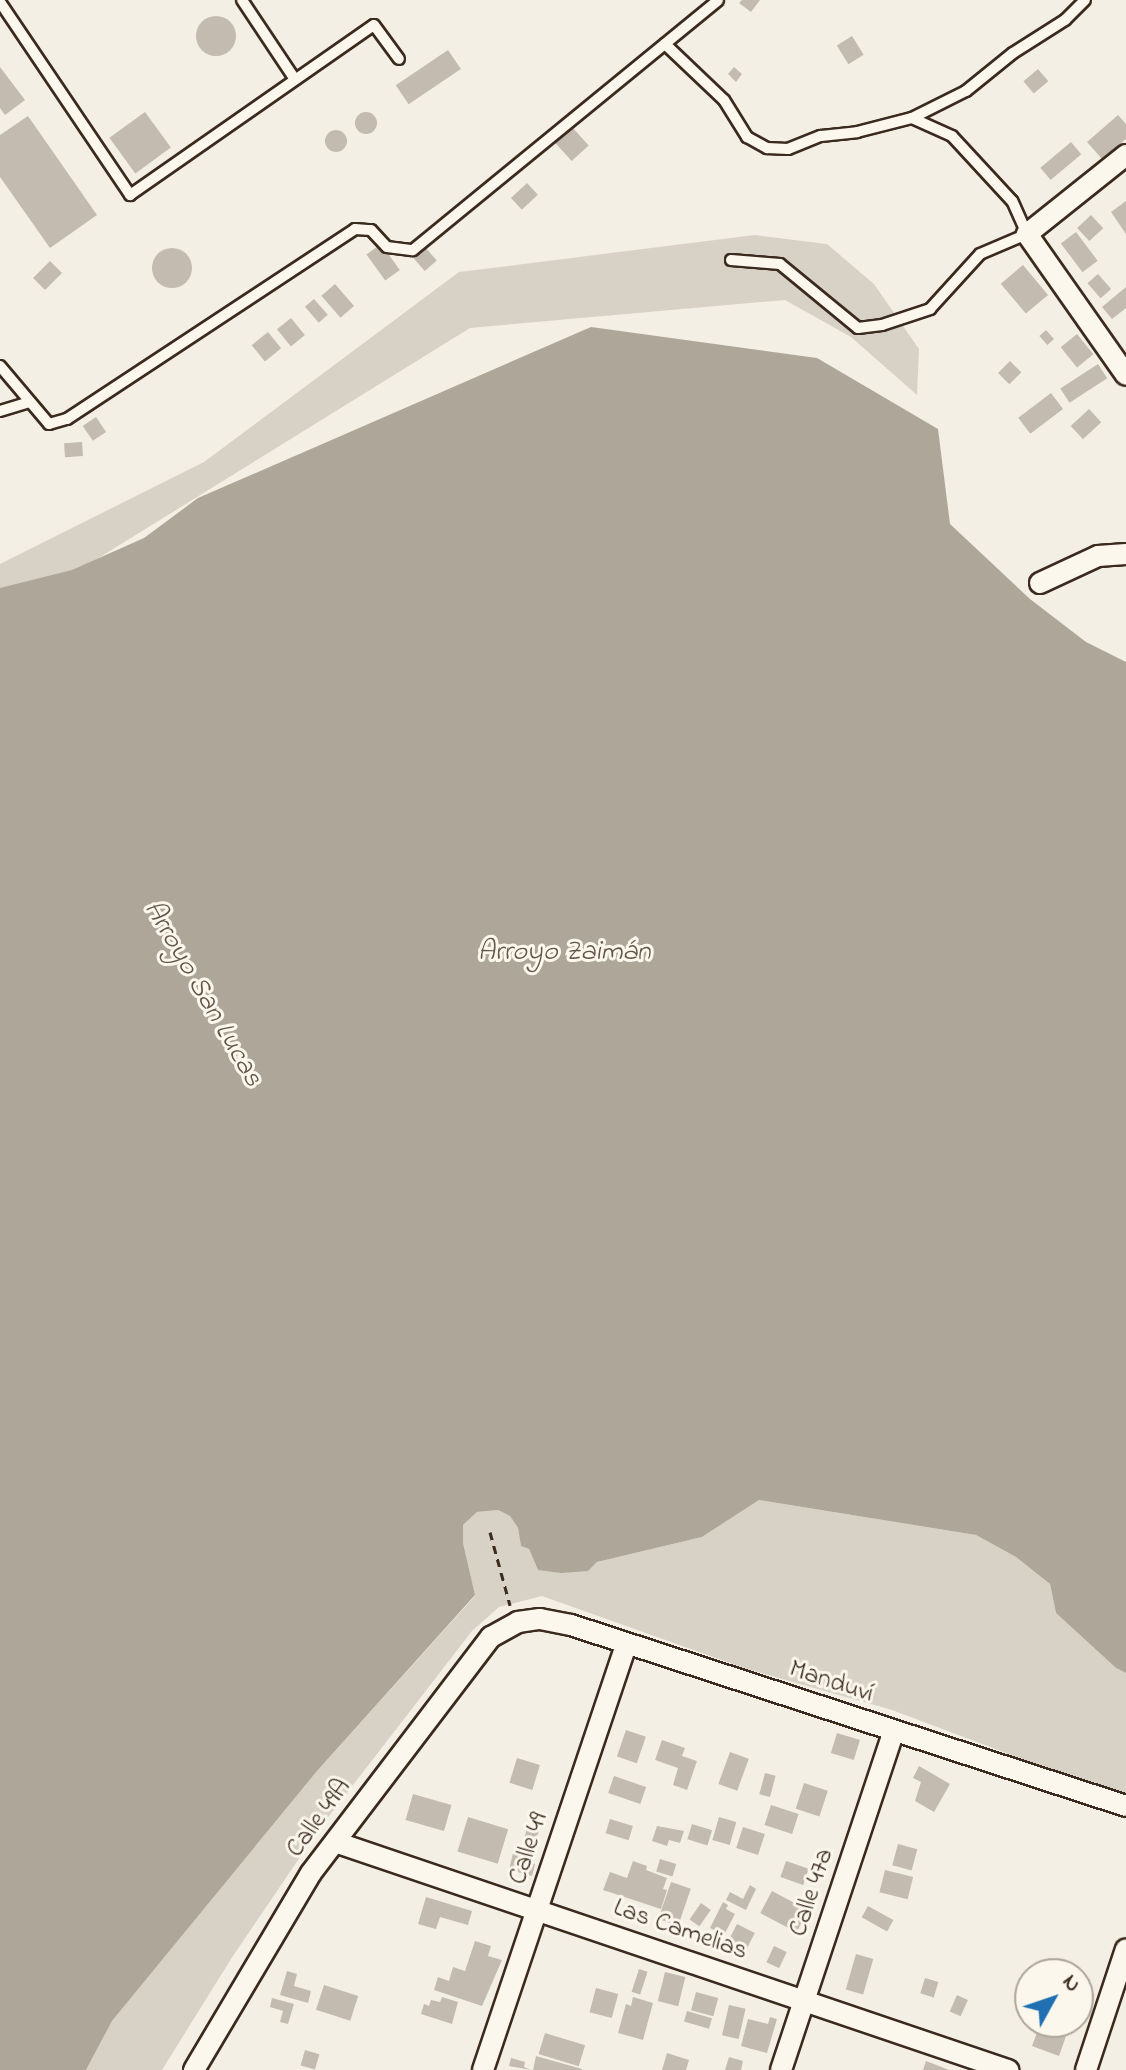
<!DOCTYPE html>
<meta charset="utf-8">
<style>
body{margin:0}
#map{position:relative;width:1126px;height:2070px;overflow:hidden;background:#f3efe4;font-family:"Indie Flower",sans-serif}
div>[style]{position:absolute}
.green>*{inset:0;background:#d8d1c6}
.water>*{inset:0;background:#afa69a}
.building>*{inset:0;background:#c3bbb0;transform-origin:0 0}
.round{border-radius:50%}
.path>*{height:3px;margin-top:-1.5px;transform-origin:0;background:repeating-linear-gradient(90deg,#3b2a1e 0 8px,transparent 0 14px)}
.roads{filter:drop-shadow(2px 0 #3b2a1e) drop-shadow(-2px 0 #3b2a1e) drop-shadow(0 2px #3b2a1e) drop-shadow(0 -2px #3b2a1e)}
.lane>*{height:10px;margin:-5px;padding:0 5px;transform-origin:5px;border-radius:5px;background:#fbf7ec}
.street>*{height:20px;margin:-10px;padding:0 10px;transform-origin:10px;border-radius:10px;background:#fbf7ec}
span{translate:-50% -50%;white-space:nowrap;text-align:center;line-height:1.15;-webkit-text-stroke:6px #fbf7ec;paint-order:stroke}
.street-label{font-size:26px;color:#3b2a1e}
.water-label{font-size:28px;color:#645549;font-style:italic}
.north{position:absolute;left:1014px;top:1958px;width:80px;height:80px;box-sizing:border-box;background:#fbf7ec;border:2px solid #aea59a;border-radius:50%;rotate:50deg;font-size:22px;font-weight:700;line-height:32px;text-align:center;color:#3b2a1e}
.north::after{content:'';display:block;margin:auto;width:28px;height:36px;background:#1f6fb2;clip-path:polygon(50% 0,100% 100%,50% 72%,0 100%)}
</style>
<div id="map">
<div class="green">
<div style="clip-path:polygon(755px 235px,827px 244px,874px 284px,919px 349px,917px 395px,851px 337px,785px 300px,470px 328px,0 619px,0 564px,204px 462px,459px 272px)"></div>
<div style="clip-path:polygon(759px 1500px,976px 1535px,1016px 1557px,1050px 1584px,1056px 1613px,1116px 1668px,1126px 1673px,1126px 1793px,1038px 1765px,892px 1710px,747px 1669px,542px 1596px,499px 1607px,472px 1631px,319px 1829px,231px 1959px,162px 2070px,86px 2070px,112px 2021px,317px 1771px,475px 1596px,463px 1543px,463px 1525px,477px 1512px,498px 1510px,510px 1516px,518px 1528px,521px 1546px,529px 1549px,538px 1570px,588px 1571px,597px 1562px,702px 1537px)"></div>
</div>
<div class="water">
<div style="clip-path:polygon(591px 327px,817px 358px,938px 429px,950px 524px,1030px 599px,1086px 642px,1126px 662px,1126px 1673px,1116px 1668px,1056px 1613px,1050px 1584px,1016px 1557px,976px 1535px,759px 1500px,702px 1537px,597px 1562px,588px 1571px,561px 1573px,538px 1570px,529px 1549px,521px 1546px,518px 1528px,510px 1516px,498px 1510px,477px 1512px,463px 1525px,463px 1543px,475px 1595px,317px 1771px,112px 2021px,86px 2070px,0 2070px,0 588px,72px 570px,144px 538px,198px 498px)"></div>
</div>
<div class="building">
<div style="clip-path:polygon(742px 0,760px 0,751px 12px,739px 3px)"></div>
<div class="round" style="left:196px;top:16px;width:40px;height:40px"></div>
<div style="left:852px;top:36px;width:22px;height:18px;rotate:58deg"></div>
<div style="left:448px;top:50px;width:23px;height:63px;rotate:56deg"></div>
<div style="clip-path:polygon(0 67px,25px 100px,5px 115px,0 108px)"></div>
<div style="clip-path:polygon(734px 67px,742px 74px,736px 82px,728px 74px)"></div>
<div style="left:1038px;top:69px;width:16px;height:19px;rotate:50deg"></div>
<div class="round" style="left:355px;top:112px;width:22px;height:22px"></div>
<div style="left:145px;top:112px;width:44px;height:44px;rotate:54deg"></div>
<div style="clip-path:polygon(1118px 115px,1126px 124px,1126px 139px,1102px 159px,1087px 142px)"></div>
<div style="clip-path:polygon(28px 116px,97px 215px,50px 248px,0 177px,0 135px)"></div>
<div style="left:572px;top:127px;width:25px;height:23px;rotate:48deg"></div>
<div class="round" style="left:325px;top:130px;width:22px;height:22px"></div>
<div style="left:1071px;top:142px;width:16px;height:40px;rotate:50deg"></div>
<div style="left:527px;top:183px;width:16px;height:22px;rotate:47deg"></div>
<div style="clip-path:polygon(1126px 201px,1126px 234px,1111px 212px)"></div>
<div style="left:1091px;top:215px;width:18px;height:19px;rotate:47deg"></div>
<div style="left:1076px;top:232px;width:36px;height:19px;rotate:53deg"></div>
<div style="left:381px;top:244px;width:32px;height:18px;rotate:54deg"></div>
<div style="left:425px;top:247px;width:18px;height:16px;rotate:49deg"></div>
<div class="round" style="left:152px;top:248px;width:40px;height:40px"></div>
<div style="left:50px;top:261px;width:17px;height:24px;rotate:45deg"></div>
<div style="left:1023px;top:265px;width:39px;height:29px;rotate:50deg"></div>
<div style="left:1098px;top:274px;width:20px;height:14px;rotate:49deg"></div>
<div style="left:335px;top:284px;width:29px;height:18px;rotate:49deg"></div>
<div style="clip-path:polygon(1126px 287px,1126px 308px,1112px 319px,1102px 307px)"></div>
<div style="left:314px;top:299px;width:21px;height:12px;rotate:49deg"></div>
<div style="left:291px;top:318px;width:22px;height:18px;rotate:51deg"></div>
<div style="left:1046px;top:330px;width:12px;height:9px;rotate:48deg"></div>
<div style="left:268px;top:332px;width:21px;height:21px;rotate:51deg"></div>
<div style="left:1077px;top:334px;width:26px;height:21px;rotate:51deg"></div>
<div style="left:1010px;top:361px;width:16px;height:17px;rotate:45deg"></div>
<div style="left:1098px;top:364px;width:17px;height:45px;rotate:57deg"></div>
<div style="left:1051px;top:393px;width:20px;height:41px;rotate:53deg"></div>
<div style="left:1089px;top:409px;width:18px;height:25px;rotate:47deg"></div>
<div style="left:96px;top:417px;width:18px;height:16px;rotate:56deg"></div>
<div style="left:82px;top:442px;width:14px;height:18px;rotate:86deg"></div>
<div style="left:626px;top:1730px;width:21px;height:28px;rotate:19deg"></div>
<div style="left:837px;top:1733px;width:24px;height:21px;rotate:17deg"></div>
<div style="clip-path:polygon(662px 1740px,685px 1748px,682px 1756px,697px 1761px,687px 1790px,673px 1785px,678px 1768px,655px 1760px)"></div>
<div style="left:730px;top:1752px;width:20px;height:34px;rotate:20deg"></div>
<div style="left:517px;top:1758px;width:24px;height:26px;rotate:17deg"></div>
<div style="clip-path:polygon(919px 1766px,950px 1784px,934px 1812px,915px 1801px,921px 1782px,913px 1778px)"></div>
<div style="left:765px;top:1773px;width:11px;height:22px;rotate:15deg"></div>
<div style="left:614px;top:1776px;width:34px;height:18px;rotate:19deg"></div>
<div style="left:804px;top:1783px;width:25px;height:27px;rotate:18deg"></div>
<div style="left:413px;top:1794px;width:40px;height:27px;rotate:16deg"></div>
<div style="left:771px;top:1805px;width:29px;height:21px;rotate:18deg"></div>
<div style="left:468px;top:1817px;width:42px;height:36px;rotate:17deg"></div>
<div style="left:719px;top:1817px;width:18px;height:24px;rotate:16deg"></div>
<div style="left:610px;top:1819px;width:24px;height:15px;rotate:17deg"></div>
<div style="left:528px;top:1824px;width:12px;height:15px;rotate:14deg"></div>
<div style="left:692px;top:1824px;width:21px;height:16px;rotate:17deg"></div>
<div style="clip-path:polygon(657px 1826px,684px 1831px,680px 1843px,669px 1840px,667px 1846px,652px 1841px)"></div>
<div style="left:743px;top:1827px;width:23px;height:22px;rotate:18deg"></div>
<div style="left:898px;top:1844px;width:20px;height:22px;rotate:15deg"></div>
<div style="clip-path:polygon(514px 1849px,527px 1853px,524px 1861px,535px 1864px,532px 1876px,509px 1870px)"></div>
<div style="left:660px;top:1859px;width:17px;height:13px;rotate:17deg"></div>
<div style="clip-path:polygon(633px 1861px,647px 1866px,646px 1870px,667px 1878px,663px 1889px,667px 1890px,661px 1909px,603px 1890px,610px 1872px,627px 1878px)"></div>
<div style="left:786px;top:1861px;width:24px;height:17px;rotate:19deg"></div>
<div style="left:885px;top:1870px;width:29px;height:23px;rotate:14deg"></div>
<div style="left:671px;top:1882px;width:21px;height:39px;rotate:19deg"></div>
<div style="clip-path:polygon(750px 1885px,756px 1889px,746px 1910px,726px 1900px,730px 1892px,743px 1899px)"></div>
<div style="left:772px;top:1891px;width:41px;height:25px;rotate:28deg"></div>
<div style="clip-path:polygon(426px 1897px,472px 1911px,468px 1925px,440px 1917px,436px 1929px,418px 1924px)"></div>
<div style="clip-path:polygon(723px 1902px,728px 1905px,726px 1909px,735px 1914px,724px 1935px,710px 1928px)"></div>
<div style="left:701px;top:1903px;width:12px;height:20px;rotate:35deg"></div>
<div style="left:868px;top:1906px;width:29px;height:13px;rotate:29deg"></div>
<div style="left:737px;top:1924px;width:20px;height:18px;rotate:27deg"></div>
<div style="clip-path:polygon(475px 1941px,491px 1946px,488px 1956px,502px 1960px,482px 2006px,434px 1990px,438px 1977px,449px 1981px,453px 1967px,465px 1971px)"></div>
<div style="left:774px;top:1946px;width:14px;height:18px;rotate:25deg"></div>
<div style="left:856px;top:1954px;width:18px;height:37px;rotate:16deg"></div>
<div style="left:639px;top:1969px;width:9px;height:24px;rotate:18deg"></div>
<div style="clip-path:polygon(287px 1971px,297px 1974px,294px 1986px,311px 1991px,308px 2003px,280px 1995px)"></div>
<div style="left:665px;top:1972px;width:21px;height:30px;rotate:14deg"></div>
<div style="left:925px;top:1978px;width:14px;height:16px;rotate:17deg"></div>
<div style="left:324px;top:1985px;width:36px;height:26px;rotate:18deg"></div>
<div style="clip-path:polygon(1025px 1987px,1030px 1989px,1030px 2006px,1020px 2003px)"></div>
<div style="left:596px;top:1988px;width:23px;height:25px;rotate:15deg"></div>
<div style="left:696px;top:1992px;width:23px;height:19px;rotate:15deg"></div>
<div style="left:957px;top:1995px;width:12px;height:18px;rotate:24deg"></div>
<div style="clip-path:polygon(442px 1997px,458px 2002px,452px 2024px,421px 2014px,424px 2004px,429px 2006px,431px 2000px,440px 2002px)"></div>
<div style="clip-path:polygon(633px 1997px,653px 2003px,643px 2040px,618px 2033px,626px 2004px,631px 2006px)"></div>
<div style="clip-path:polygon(272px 1998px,294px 2004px,288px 2024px,280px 2022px,283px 2011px,270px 2007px)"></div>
<div style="left:729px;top:2005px;width:17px;height:31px;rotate:13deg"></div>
<div style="left:687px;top:2011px;width:26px;height:11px;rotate:16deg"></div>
<div style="clip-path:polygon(770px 2017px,777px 2019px,767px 2053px,741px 2046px,748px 2019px,768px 2024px)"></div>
<div style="clip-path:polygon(1026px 2022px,1071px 2022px,1059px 2056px,1032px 2046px,1039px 2027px)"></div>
<div style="left:545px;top:2033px;width:42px;height:22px;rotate:17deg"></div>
<div style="left:305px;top:2050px;width:15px;height:16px;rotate:16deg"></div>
<div style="clip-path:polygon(667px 2053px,689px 2060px,686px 2070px,662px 2070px)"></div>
<div style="clip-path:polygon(536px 2056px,582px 2069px,582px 2070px,533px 2070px)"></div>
<div style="clip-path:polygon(729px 2057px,743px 2061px,741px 2070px,725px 2070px)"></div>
<div style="clip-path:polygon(511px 2058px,525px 2062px,524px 2067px,531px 2070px,509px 2066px)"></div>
<div style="clip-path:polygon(926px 2061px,949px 2070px,923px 2070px)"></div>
</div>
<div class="path">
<div style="left:490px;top:1532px;width:76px;rotate:74.7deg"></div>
</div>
<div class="roads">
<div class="lane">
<div style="left:242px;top:0;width:94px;rotate:56.3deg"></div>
<div style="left:0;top:2px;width:233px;rotate:56deg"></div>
<div style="left:130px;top:195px;width:297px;rotate:-34.9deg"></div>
<div style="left:374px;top:25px;width:42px;rotate:53.7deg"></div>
<div style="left:665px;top:44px;width:81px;rotate:43.5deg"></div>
<div style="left:724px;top:100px;width:44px;rotate:58.1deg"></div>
<div style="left:747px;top:137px;width:23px;rotate:29deg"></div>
<div style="left:767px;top:148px;width:21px;rotate:3deg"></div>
<div style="left:788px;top:149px;width:35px;rotate:-22deg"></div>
<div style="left:821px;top:136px;width:36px;rotate:-6deg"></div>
<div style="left:857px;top:132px;width:57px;rotate:-14.3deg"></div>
<div style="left:912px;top:118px;width:60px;rotate:-26.6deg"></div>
<div style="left:966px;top:91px;width:60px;rotate:-39deg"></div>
<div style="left:1013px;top:53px;width:62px;rotate:-32.4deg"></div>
<div style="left:1065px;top:20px;width:28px;rotate:-45deg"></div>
<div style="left:731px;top:260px;width:49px;rotate:4.7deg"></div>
<div style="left:780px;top:264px;width:101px;rotate:39.4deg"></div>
<div style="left:858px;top:328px;width:24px;rotate:-7deg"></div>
<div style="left:882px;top:325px;width:51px;rotate:-18.4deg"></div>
<div style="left:930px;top:309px;width:74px;rotate:-47.7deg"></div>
<div style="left:980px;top:254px;width:51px;rotate:-23.1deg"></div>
<div style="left:1027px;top:234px;width:36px;rotate:-114deg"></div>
<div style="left:1012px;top:201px;width:88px;rotate:-132.7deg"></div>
<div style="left:952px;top:136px;width:44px;rotate:-155.8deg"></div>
<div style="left:0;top:366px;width:76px;rotate:49.8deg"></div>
<div style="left:49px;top:424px;width:19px;rotate:-16deg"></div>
<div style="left:67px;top:419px;width:345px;rotate:-33.4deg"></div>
<div style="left:355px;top:229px;width:16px;rotate:4deg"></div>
<div style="left:371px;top:230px;width:23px;rotate:47deg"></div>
<div style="left:387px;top:247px;width:26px;rotate:7deg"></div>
<div style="left:413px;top:250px;width:394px;rotate:-39.3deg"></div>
<div style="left:0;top:411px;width:31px;rotate:-17deg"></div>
</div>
<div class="street">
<div style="left:1126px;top:155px;width:127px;rotate:141.4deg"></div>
<div style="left:1027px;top:234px;width:172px;rotate:54.9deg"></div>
<div style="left:1040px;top:583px;width:64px;rotate:-25deg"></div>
<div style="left:1098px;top:556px;width:28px;rotate:-4deg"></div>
<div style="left:335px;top:1842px;width:711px;rotate:18.72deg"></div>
<div style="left:194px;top:2070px;width:229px;rotate:-59.3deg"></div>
<div style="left:311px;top:1873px;width:297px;rotate:-52.7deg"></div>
<div style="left:491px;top:1637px;width:31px;rotate:-29deg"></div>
<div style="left:518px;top:1622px;width:22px;rotate:-8deg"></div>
<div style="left:540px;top:1619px;width:32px;rotate:11deg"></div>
<div style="left:571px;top:1625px;width:584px;rotate:18.06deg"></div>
<div style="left:483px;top:2070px;width:449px;rotate:-71.4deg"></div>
<div style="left:781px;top:2070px;width:357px;rotate:-71.6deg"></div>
<div style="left:1086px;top:2070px;width:127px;rotate:-71.7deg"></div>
</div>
</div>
<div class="street-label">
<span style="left:831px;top:1683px;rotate:18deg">Manduví</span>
<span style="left:320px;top:1819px;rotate:-54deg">Calle 49A</span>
<span style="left:530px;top:1849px;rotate:-72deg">Calle 49</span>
<span style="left:813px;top:1893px;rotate:-72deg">Calle 47a</span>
<span style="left:680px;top:1931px;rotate:19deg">Las Camelias</span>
</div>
<div class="water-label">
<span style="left:564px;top:953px">Arroyo Zaimán</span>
<span style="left:202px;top:994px;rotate:60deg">Arroyo San Lucas</span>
</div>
<div class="north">N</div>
</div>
